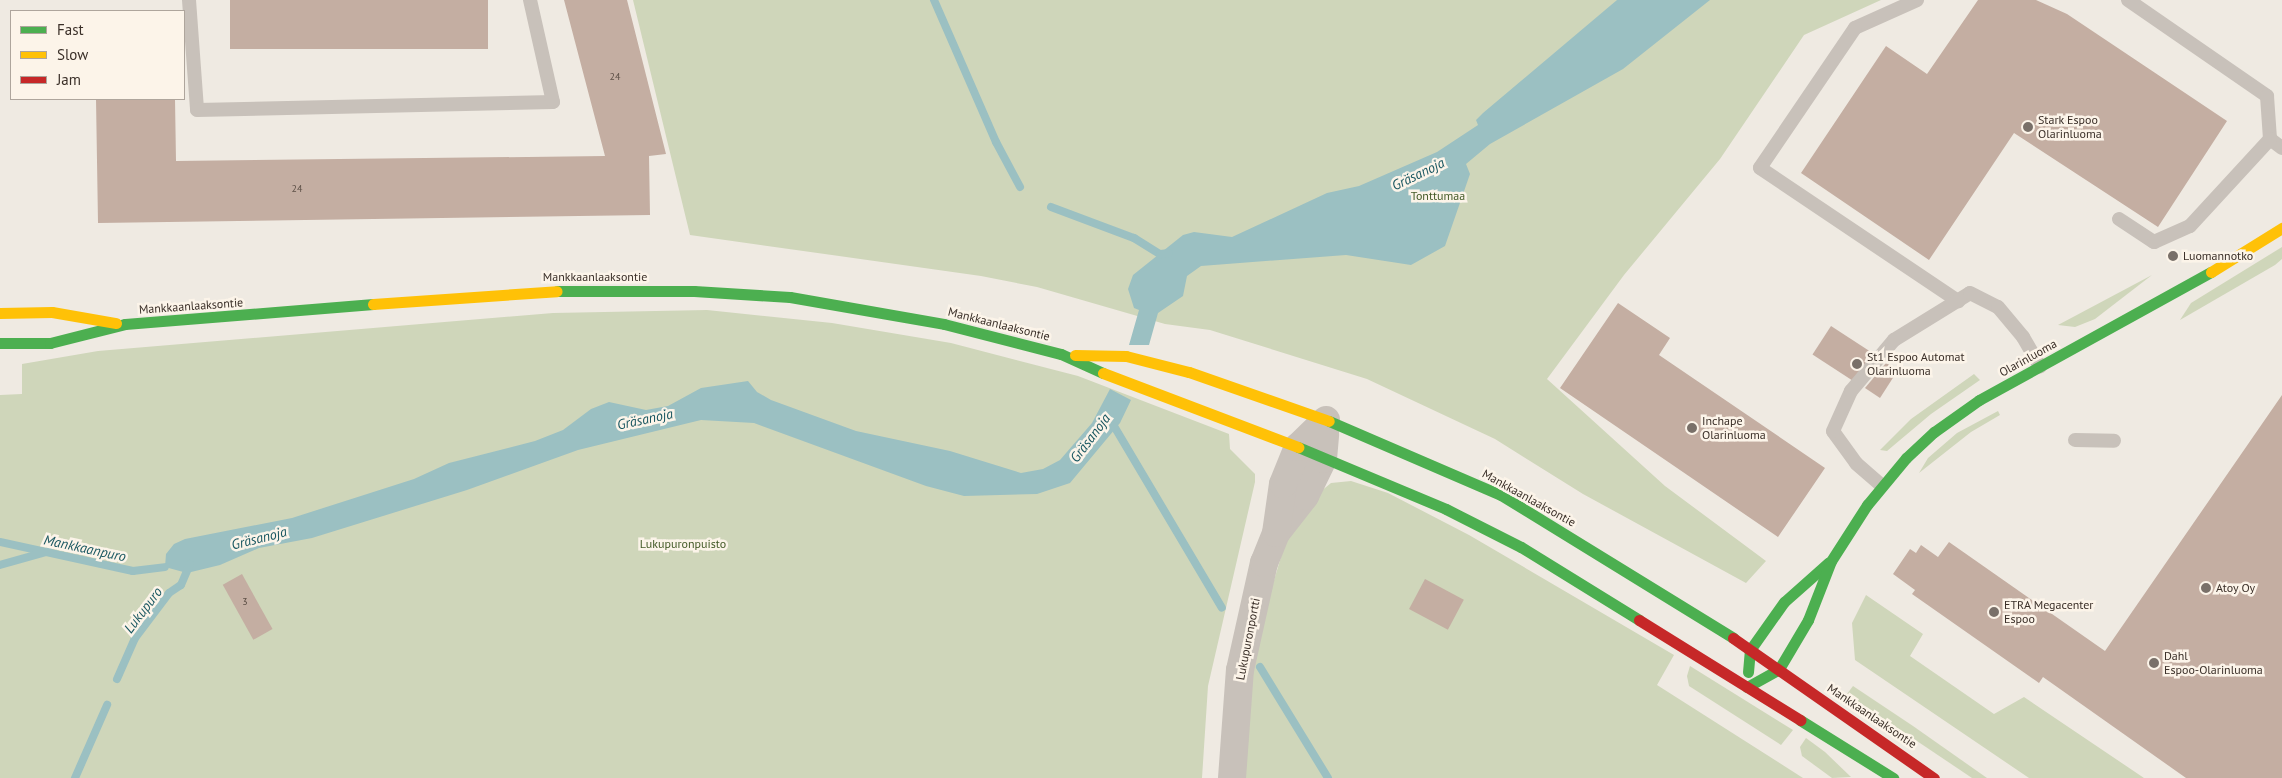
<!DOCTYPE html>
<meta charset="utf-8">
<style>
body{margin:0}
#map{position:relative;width:2282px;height:778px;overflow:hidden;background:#efeae2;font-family:"PT Sans",sans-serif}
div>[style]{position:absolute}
.green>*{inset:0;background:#cfd6ba}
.water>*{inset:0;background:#9bc0c2}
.stream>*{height:8px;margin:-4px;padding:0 4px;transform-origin:4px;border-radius:4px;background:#9bc0c2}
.building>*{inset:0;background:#c4aea2;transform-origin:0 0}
.lane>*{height:14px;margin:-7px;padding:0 7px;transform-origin:7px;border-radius:7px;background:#c8c1ba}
.street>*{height:28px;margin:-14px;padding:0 14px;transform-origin:14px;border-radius:14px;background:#c8c1ba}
.fast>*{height:11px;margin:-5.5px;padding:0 5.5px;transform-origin:5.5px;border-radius:5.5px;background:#4caf50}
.slow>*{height:11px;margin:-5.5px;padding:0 5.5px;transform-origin:5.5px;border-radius:5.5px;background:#ffc107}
.jam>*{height:11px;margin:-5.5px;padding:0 5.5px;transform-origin:5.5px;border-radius:5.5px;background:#c62828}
.dots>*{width:14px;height:14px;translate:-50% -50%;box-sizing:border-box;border:2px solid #fcf4e9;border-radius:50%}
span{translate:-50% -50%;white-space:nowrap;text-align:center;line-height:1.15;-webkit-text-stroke:5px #fcf4e9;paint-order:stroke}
.number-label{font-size:10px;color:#5c4f46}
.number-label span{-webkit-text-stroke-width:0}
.poi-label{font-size:12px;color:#3a2f28}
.left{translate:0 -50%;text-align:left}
.park-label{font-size:12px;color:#455b29}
.street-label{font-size:12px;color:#3a2f28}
.water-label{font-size:14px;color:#185660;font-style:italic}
.legend{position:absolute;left:10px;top:10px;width:175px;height:90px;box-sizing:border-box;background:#fcf4e9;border:1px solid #aea59c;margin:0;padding:6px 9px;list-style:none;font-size:15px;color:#3a2f28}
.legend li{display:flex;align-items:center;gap:10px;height:25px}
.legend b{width:25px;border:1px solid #aea59c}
</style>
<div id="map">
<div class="green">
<div style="clip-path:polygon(633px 0,1881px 0,1804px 35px,1720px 159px,1624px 275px,1547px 379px,1665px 486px,1766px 561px,1746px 583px,1583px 494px,1495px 439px,1367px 379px,1210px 330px,1165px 324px,1037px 287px,981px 276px,690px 235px)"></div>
<div style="clip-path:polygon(2282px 247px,2282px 259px,2275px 265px,2180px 320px,2191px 303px)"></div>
<div style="clip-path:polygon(2152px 275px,2095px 319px,2075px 327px,2058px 325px)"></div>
<div style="clip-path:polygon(707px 310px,832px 323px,951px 343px,1078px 376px,1229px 434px,1230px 449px,1255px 474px,1255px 482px,1208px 686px,1202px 778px,0 778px,0 395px,22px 394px,22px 364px,98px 351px,553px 313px)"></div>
<div style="clip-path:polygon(1974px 374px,1980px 380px,1931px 414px,1887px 451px,1880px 450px,1911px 419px)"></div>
<div style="clip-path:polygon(1998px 411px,2000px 415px,1971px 432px,1919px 473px,1928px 458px,1957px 433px)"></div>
<div style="clip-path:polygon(1351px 481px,1388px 493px,1469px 535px,1674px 655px,1657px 685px,1803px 778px,1243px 778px,1251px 676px,1262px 620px,1284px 547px,1314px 497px,1331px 483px)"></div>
<div style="clip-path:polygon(1866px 595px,1923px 634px,1910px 656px,1994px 714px,2024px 697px,2144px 778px,2029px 778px,1855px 660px,1852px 623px)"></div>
<div style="clip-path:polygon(1690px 666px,1793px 730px,1781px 745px,1689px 686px,1687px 676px)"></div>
<div style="clip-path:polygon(1853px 686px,1913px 726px,1987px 778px,1972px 778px,1847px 694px)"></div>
<div style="clip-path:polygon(1806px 738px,1825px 752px,1851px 777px,1832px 778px,1802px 756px,1800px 747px)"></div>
</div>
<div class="water">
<div style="clip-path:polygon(1617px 0,1710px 0,1623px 69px,1490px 144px,1466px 164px,1470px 174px,1445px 246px,1411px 265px,1346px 255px,1201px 266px,1187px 276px,1183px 296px,1158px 313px,1149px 345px,1129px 345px,1139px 310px,1134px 308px,1128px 289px,1133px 275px,1183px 235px,1194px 232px,1232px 237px,1327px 193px,1359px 186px,1437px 152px,1478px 125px,1476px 120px,1483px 113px)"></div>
<div style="clip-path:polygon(748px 381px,757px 392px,771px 400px,856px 431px,950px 451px,1021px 473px,1043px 469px,1060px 460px,1092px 423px,1110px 389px,1131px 400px,1120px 423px,1070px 483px,1037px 494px,964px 496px,926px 486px,754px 423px,701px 420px,578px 450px,467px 490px,312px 538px,259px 548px,220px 565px,187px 573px,165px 567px,166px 554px,174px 544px,185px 539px,292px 518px,414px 479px,449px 463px,535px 441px,563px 430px,591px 409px,609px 402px,646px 410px,668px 406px,701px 388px)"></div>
</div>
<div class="stream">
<div style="left:934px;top:0;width:155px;rotate:66.4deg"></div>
<div style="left:996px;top:142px;width:51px;rotate:61.9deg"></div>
<div style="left:1051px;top:207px;width:89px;rotate:20.5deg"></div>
<div style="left:1134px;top:238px;width:31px;rotate:32deg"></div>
<div style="left:1160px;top:254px;width:9px;rotate:-6deg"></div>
<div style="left:1111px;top:421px;width:217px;rotate:59.3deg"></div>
<div style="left:0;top:542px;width:136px;rotate:12.3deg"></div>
<div style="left:133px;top:571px;width:32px;rotate:-7deg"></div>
<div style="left:0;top:565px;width:51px;rotate:-15.9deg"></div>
<div style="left:1260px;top:667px;width:130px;rotate:58.5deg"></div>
<div style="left:117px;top:679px;width:45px;rotate:-66.3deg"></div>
<div style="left:135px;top:638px;width:56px;rotate:-52.9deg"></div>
<div style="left:169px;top:593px;width:14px;rotate:-34deg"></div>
<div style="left:181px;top:585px;width:23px;rotate:-67deg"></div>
<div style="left:75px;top:778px;width:80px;rotate:-66.3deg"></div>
</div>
<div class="building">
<div style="left:230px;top:0;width:258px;height:49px"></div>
<div style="clip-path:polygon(564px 0,627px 0,666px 154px,649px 156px,650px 215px,98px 223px,96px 99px,175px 99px,176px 161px,605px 156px)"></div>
<div style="clip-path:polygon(1978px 0,2036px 0,2067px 14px,2227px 121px,2158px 227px,2014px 133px,1929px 260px,1801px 173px,1886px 46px,1927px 74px)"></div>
<div style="clip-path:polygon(1618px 303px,1670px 338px,1659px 355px,1825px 468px,1778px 537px,1560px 388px)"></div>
<div style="left:1831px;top:326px;width:49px;height:34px;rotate:33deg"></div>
<div style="clip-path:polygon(1886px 363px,1898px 370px,1880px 398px,1865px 388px)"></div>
<div style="clip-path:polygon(2282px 395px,2282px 778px,2186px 778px,2043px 677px,2039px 683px,1912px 594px,1915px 590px,1893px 574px,1910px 549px,1916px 553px,1921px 545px,1938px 557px,1949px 542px,2105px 651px)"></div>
<div style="left:242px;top:574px;width:63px;height:22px;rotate:61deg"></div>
<div style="left:1425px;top:579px;width:44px;height:34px;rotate:28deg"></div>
</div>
<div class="lane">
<div style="left:189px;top:0;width:110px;rotate:85.8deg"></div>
<div style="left:197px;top:110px;width:356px;rotate:-1.3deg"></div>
<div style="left:553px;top:102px;width:105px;rotate:-102.7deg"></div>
<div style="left:1917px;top:0;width:68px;rotate:155.7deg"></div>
<div style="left:1855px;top:28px;width:169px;rotate:124.2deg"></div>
<div style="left:1760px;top:168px;width:239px;rotate:33.9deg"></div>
<div style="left:2128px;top:0;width:169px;rotate:34.6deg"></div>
<div style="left:2267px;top:96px;width:43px;rotate:86deg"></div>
<div style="left:2270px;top:139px;width:15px;rotate:37deg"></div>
<div style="left:2119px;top:219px;width:42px;rotate:33.3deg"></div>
<div style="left:2154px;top:242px;width:39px;rotate:-24deg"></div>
<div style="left:2190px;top:226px;width:118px;rotate:-47.4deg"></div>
<div style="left:2075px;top:440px;width:39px;rotate:1deg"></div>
<div style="left:1881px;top:485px;width:33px;rotate:-139deg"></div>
<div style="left:1856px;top:463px;width:39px;rotate:-126deg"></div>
<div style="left:1833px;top:431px;width:44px;rotate:-65.8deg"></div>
<div style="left:1851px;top:391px;width:67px;rotate:-49.9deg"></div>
<div style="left:1894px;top:340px;width:89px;rotate:-31.7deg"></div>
<div style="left:1970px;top:293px;width:31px;rotate:27deg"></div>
<div style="left:1998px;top:307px;width:39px;rotate:50deg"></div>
<div style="left:2023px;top:337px;width:34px;rotate:60deg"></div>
</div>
<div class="street">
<div style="left:1277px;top:532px;width:46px;rotate:-52.1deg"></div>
<div style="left:1305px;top:496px;width:41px;rotate:-64.1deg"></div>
<div style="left:1323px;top:459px;width:25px;rotate:-85deg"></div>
<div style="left:1232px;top:778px;width:108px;rotate:-85.8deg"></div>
<div style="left:1240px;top:670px;width:110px;rotate:-77.4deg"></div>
<div style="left:1264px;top:563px;width:32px;rotate:-68deg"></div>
<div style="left:1276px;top:533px;width:49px;rotate:-81.9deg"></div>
<div style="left:1283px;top:484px;width:40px;rotate:-68deg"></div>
<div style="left:1298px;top:447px;width:39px;rotate:-44deg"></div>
</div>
<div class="fast">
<div style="left:557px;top:291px;width:137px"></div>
<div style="left:694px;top:291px;width:96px;rotate:3.6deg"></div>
<div style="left:790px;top:297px;width:156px;rotate:9.9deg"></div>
<div style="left:944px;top:324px;width:121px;rotate:14.4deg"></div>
<div style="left:1061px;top:354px;width:46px;rotate:24.3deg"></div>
<div style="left:0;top:343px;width:50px"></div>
<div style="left:50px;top:343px;width:77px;rotate:-14.2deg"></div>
<div style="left:125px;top:324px;width:249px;rotate:-4.6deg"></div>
<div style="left:1329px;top:421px;width:187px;rotate:23.3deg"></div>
<div style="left:1501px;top:495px;width:273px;rotate:31.6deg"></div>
<div style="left:1298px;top:447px;width:160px;rotate:22.7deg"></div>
<div style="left:1446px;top:509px;width:84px;rotate:26.9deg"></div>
<div style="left:1521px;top:547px;width:139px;rotate:31.7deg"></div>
<div style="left:1748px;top:672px;width:22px;rotate:-85deg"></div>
<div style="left:1750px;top:650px;width:59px;rotate:-54.7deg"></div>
<div style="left:1784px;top:602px;width:59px;rotate:-41.6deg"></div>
<div style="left:1747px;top:687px;width:37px;rotate:-29deg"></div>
<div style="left:1779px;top:669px;width:57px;rotate:-59.4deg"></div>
<div style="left:1808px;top:620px;width:63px;rotate:-68.7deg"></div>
<div style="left:1831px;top:561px;width:67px;rotate:-57.3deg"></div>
<div style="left:1867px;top:505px;width:61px;rotate:-50.3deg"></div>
<div style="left:1906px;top:458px;width:38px;rotate:-43deg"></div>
<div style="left:1934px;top:432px;width:55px;rotate:-35.4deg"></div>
<div style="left:1979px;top:400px;width:265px;rotate:-28.9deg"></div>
<div style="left:1800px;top:720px;width:110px;rotate:31.9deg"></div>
</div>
<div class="slow">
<div style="left:2211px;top:272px;width:84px;rotate:-31.8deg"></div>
<div style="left:373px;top:304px;width:184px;rotate:-4deg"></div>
<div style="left:0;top:313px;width:52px;rotate:-1.1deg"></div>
<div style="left:52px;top:312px;width:65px;rotate:9.8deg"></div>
<div style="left:1075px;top:355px;width:51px;rotate:1.1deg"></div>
<div style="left:1126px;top:356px;width:65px;rotate:14.3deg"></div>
<div style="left:1189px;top:372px;width:148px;rotate:19.3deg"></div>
<div style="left:1103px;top:373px;width:209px;rotate:20.8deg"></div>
</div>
<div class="jam">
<div style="left:1639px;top:620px;width:190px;rotate:31.8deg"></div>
<div style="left:1733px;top:638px;width:245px;rotate:34.9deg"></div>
</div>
<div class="dots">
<div style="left:2028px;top:127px;background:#797069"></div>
<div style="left:2173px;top:256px;background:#797069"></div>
<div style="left:1857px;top:364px;background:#797069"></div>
<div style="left:1692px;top:428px;background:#797069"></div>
<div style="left:2206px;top:588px;background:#797069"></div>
<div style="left:1994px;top:612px;background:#797069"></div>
<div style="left:2154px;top:663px;background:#797069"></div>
</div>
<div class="number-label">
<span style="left:615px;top:77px">24</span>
<span style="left:297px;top:189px">24</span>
<span style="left:245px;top:602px">3</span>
</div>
<div class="poi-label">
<span class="left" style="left:2038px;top:127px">Stark Espoo<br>Olarinluoma</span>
<span class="left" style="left:2183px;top:256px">Luomannotko</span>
<span class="left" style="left:1867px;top:364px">St1 Espoo Automat<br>Olarinluoma</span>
<span class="left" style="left:1702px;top:428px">Inchape<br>Olarinluoma</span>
<span class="left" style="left:2216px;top:588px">Atoy Oy</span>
<span class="left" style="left:2004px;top:612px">ETRA Megacenter<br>Espoo</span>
<span class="left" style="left:2164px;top:663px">Dahl<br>Espoo-Olarinluoma</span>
</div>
<div class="park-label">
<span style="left:1438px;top:196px">Tonttumaa</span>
<span style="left:683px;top:544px">Lukupuronpuisto</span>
</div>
<div class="street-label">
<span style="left:595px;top:277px">Mankkaanlaaksontie</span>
<span style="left:191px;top:306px;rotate:-4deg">Mankkaanlaaksontie</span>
<span style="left:999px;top:324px;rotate:14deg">Mankkaanlaaksontie</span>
<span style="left:2028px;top:358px;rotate:-29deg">Olarinluoma</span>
<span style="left:1529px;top:498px;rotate:29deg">Mankkaanlaaksontie</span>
<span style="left:1248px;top:639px;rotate:-79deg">Lukupuronportti</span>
<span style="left:1872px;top:716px;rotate:34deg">Mankkaanlaaksontie</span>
</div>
<div class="water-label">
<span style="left:1418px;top:174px;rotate:-26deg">Gräsanoja</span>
<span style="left:645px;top:419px;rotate:-12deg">Gräsanoja</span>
<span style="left:1090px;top:438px;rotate:-53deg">Gräsanoja</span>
<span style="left:259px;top:538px;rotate:-14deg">Gräsanoja</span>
<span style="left:85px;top:548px;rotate:12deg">Mankkaanpuro</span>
<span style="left:143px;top:610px;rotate:-53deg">Lukupuro</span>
</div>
<ul class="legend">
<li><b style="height:6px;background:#4caf50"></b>Fast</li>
<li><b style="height:6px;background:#ffc107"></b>Slow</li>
<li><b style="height:6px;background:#c62828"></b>Jam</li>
</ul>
</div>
